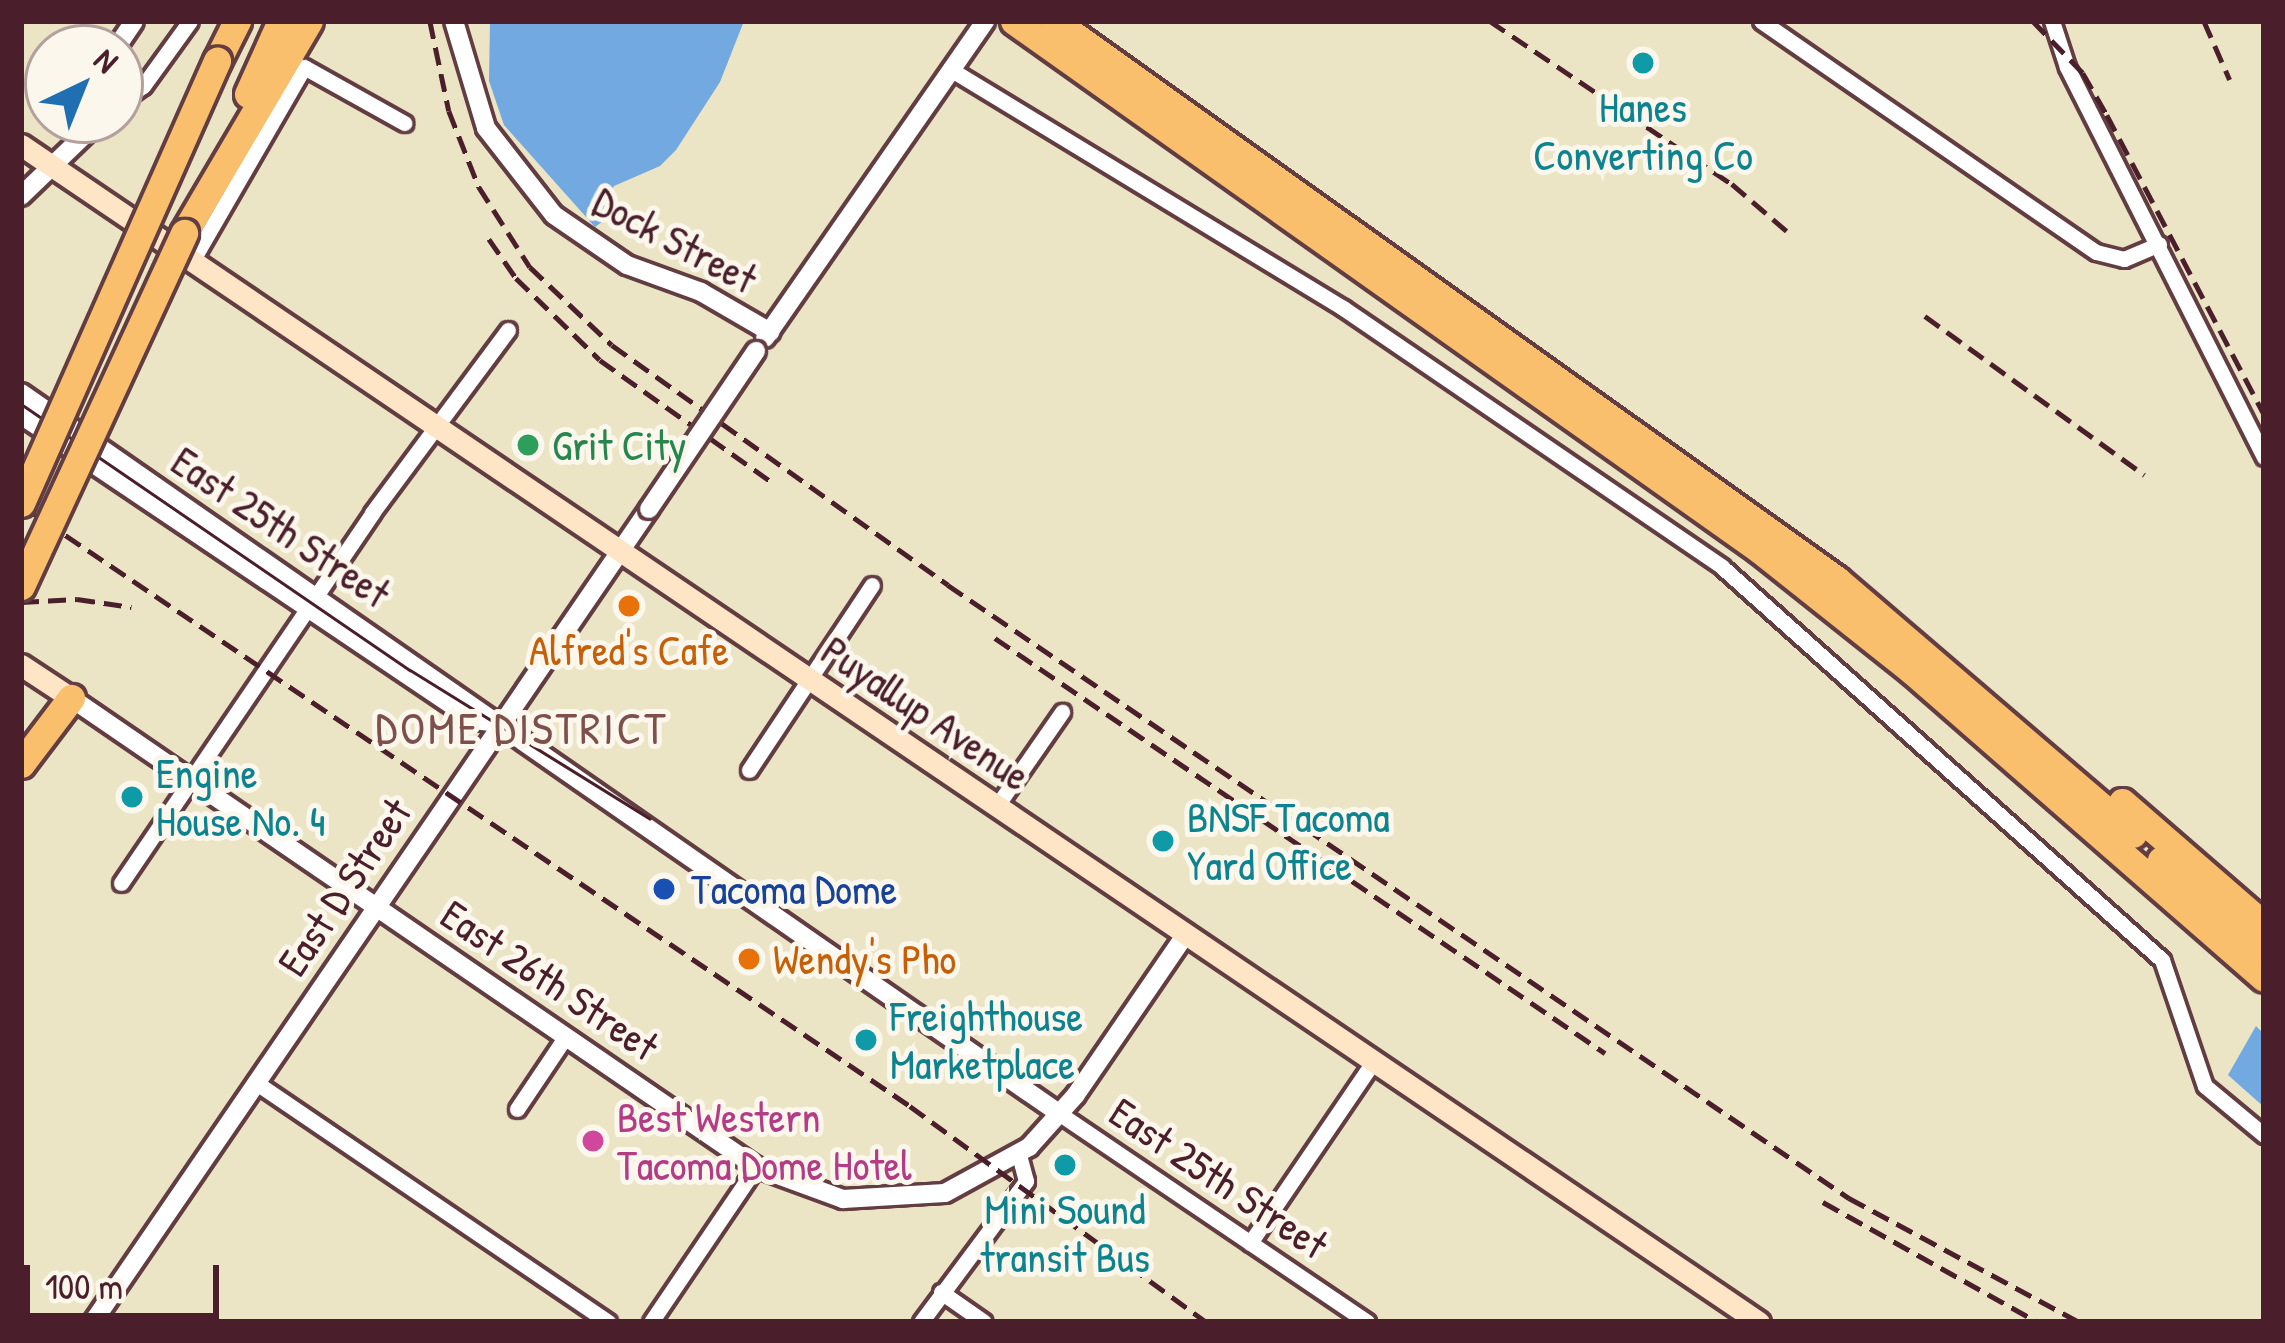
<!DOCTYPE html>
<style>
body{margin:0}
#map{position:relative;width:2285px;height:1343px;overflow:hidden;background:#ebe4c5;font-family:"Patrick Hand",sans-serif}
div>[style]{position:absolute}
.water>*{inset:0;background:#71a9e0}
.roads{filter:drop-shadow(3px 0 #623d42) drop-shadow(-3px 0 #623d42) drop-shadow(0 3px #623d42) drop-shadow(0 -3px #623d42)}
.minor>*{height:15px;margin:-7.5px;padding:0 7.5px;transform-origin:7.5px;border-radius:7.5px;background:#fff}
.tertiary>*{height:18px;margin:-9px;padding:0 9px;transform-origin:9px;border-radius:9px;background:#fff}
.secondary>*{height:21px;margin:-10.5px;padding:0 10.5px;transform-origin:10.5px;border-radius:10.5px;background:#fde5c5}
.trunk>*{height:27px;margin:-13.5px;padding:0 13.5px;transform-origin:13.5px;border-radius:13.5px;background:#f9bf6d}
.motorway>*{height:27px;margin:-13.5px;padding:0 13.5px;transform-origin:13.5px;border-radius:13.5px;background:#f9bf6d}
.tram>*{height:3px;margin:-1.5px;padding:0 1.5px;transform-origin:1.5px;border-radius:1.5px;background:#4a1f2b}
.rail>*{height:4.5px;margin-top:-2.25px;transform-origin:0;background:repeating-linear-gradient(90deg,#4a1f2b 0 18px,transparent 0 27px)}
.bridges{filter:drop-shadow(3px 0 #623d42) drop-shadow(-3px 0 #623d42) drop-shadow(0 3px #623d42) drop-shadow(0 -3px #623d42)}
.tertiary-bridge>*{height:18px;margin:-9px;padding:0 9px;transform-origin:9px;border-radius:9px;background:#fff}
.motorway-bridge>*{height:27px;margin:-13.5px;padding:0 13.5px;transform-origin:13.5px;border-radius:13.5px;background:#f9bf6d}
.dots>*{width:33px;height:33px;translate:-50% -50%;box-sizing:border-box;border:6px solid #fbf7ec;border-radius:50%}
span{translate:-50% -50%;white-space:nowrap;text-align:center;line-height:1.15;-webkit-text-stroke:10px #fbf7ec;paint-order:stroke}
.culture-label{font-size:42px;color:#0d838f}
.left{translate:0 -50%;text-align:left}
.street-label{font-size:42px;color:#4a1f2b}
.leisure-label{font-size:42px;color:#27864d}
.food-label{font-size:42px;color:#c56008}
.transit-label{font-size:42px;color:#164399}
.hotel-label{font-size:42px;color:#b23c85}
.neighbourhood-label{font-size:45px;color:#7d504c;letter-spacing:3px}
.frame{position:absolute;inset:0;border:24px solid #4a1f2b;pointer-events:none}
.north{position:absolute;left:24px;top:24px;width:120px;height:120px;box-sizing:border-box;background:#fbf7ec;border:3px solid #b4a19f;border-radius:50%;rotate:43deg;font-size:33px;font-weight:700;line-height:48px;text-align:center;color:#4a1f2b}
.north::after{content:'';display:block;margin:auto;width:42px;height:54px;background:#1f6fb2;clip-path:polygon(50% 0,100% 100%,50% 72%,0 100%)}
.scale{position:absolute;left:24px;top:1265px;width:195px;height:54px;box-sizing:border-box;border:6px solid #4a1f2b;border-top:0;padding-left:15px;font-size:36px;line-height:42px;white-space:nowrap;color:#4a1f2b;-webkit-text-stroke:9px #fbf7ec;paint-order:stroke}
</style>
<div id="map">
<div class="water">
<div style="clip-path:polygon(490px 21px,744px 21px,720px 82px,676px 150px,660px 166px,614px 186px,605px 202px,610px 216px,595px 227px,504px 125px,489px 81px)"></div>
<div style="clip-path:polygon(2256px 1026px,2264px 1034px,2264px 1107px,2228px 1075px)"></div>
</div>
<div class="roads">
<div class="minor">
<div style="left:1761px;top:21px;width:407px;rotate:34.6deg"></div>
<div style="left:2096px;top:252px;width:29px;rotate:14deg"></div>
<div style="left:2124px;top:259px;width:38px;rotate:-23deg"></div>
<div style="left:2052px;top:21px;width:48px;rotate:71.9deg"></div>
<div style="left:2067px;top:67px;width:437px;rotate:63.2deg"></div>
<div style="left:950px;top:69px;width:460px;rotate:31.3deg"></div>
<div style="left:1343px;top:308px;width:459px;rotate:34.3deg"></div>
<div style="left:1722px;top:567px;width:590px;rotate:41.77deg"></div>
<div style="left:2162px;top:960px;width:133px;rotate:71.2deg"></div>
<div style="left:2205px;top:1086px;width:77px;rotate:39.7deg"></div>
<div style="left:120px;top:102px;width:28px;rotate:-35deg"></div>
<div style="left:143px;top:86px;width:80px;rotate:-54.1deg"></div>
<div style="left:191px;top:263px;width:226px;rotate:-60deg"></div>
<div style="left:304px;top:67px;width:115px;rotate:29.2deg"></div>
<div style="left:749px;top:770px;width:222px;rotate:-56.4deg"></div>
<div style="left:996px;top:807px;width:116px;rotate:-55.2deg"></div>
<div style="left:121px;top:883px;width:447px;rotate:-55.8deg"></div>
<div style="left:372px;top:513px;width:228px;rotate:-53.4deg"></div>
<div style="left:255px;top:1082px;width:427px;rotate:34.2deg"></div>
<div style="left:517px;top:1109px;width:88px;rotate:-56.1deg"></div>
<div style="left:1060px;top:1114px;width:371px;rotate:34.1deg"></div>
<div style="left:1250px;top:1243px;width:215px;rotate:-55.8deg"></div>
<div style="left:941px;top:1292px;width:52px;rotate:34.9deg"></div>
<div style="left:651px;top:1322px;width:187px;rotate:-55.9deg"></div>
<div style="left:921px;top:1322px;width:176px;rotate:-53.3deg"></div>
<div style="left:1026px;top:1181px;width:28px;rotate:-105deg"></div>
</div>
<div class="tertiary">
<div style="left:454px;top:21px;width:112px;rotate:73.3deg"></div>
<div style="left:486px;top:128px;width:110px;rotate:52deg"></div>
<div style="left:554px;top:215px;width:88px;rotate:34.4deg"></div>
<div style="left:627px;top:265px;width:79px;rotate:20deg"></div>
<div style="left:701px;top:292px;width:80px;rotate:30.1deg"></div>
<div style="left:116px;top:48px;width:32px;rotate:-56deg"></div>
<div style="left:21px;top:196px;width:110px;rotate:-43.9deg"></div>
<div style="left:765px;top:338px;width:386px;rotate:-55.2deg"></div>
<div style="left:21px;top:393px;width:1265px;rotate:34.76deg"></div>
<div style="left:21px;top:415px;width:546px;rotate:33.95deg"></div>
<div style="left:474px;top:720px;width:25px;rotate:7deg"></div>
<div style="left:71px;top:698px;width:830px;rotate:34.4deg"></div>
<div style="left:756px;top:1167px;width:93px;rotate:20.2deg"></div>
<div style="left:843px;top:1199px;width:102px;rotate:-3.4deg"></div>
<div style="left:945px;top:1193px;width:96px;rotate:-28.7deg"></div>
<div style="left:1029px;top:1147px;width:69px;rotate:-48deg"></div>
<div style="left:1075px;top:1096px;width:193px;rotate:-55.6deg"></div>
<div style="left:93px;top:1322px;width:985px;rotate:-55.63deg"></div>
</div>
<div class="secondary">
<div style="left:21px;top:145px;width:2099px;rotate:34.11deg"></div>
<div style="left:21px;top:665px;width:60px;rotate:33.4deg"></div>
</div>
<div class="trunk">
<div style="left:1014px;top:21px;width:915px;rotate:35.34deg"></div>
<div style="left:1760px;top:550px;width:193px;rotate:38.5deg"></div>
<div style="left:1911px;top:670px;width:468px;rotate:41.1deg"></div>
<div style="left:1054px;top:21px;width:962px;rotate:35.52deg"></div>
<div style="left:1837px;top:580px;width:390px;rotate:40.6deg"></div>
<div style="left:2122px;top:802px;width:188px;rotate:40.9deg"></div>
<div style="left:2161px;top:860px;width:137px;rotate:41.5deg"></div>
</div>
<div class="motorway">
<div style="left:217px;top:61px;width:45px;rotate:-63.4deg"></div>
<div style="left:248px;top:94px;width:80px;rotate:-65.7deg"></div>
<div style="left:184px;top:233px;width:246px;rotate:-59.5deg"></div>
<div style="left:21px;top:764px;width:83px;rotate:-52.9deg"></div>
</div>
</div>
<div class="tram">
<div style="left:21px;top:404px;width:471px;rotate:34.4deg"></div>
<div style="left:410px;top:670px;width:282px;rotate:31.8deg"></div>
</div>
<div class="rail">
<div style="left:430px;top:21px;width:92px;rotate:78.1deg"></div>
<div style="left:449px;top:111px;width:82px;rotate:68.5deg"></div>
<div style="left:479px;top:187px;width:95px;rotate:57.5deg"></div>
<div style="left:530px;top:267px;width:113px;rotate:43.6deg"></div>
<div style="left:612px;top:345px;width:413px;rotate:35.5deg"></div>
<div style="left:948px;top:585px;width:1090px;rotate:34.23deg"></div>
<div style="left:1849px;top:1198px;width:261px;rotate:28.3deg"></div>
<div style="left:1490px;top:21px;width:292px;rotate:34deg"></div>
<div style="left:1732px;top:184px;width:74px;rotate:40.6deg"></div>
<div style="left:2033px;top:21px;width:72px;rotate:46.1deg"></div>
<div style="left:2083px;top:73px;width:48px;rotate:60.3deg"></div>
<div style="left:2107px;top:115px;width:338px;rotate:62.3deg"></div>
<div style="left:2204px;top:21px;width:64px;rotate:66.2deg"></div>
<div style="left:489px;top:239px;width:47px;rotate:55.3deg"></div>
<div style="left:516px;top:278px;width:117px;rotate:44.3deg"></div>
<div style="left:600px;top:360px;width:212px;rotate:35.4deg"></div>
<div style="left:1925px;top:316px;width:271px;rotate:35.9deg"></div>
<div style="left:21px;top:505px;width:1073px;rotate:34.06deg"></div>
<div style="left:910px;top:1106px;width:366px;rotate:36.1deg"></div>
<div style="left:21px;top:602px;width:56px;rotate:-3.1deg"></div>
<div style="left:77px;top:599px;width:55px;rotate:8.4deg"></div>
<div style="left:995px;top:638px;width:738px;rotate:34.23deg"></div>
<div style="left:1823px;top:1202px;width:246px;rotate:29.2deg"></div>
</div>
<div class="bridges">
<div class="tertiary-bridge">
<div style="left:649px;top:509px;width:191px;rotate:-55.9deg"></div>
</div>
<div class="motorway-bridge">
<div style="left:21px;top:503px;width:484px;rotate:-66.1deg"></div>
<div style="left:21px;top:586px;width:389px;rotate:-65.2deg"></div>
</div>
</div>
<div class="dots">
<div style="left:1643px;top:63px;background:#0f9aa8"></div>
<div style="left:528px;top:445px;background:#2e9e5b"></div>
<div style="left:629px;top:606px;background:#e8710a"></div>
<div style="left:132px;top:797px;background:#0f9aa8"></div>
<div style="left:1163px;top:841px;background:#0f9aa8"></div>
<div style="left:664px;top:889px;background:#1a4fb4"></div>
<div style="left:749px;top:959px;background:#e8710a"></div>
<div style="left:866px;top:1040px;background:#0f9aa8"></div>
<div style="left:593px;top:1141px;background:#d1479c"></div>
<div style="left:1065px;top:1165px;background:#0f9aa8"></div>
</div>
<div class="culture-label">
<span style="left:1643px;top:131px">Hanes<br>Converting Co</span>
<span class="left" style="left:156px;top:797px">Engine<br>House No. 4</span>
<span class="left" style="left:1187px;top:841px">BNSF Tacoma<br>Yard Office</span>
<span class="left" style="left:890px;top:1040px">Freighthouse<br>Marketplace</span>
<span style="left:1065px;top:1233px">Mini Sound<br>transit Bus</span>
</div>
<div class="street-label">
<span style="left:675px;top:240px;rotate:28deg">Dock Street</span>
<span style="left:281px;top:527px;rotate:34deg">East 25th Street</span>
<span style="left:926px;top:713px;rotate:34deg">Puyallup Avenue</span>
<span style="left:344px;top:887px;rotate:-56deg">East D Street</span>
<span style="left:550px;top:980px;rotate:34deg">East 26th Street</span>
<span style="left:1219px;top:1178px;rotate:34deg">East 25th Street</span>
</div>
<div class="leisure-label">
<span class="left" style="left:552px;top:445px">Grit City</span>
</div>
<div class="food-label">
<span style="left:629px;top:650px">Alfred's Cafe</span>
<span class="left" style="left:773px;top:959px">Wendy's Pho</span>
</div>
<div class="transit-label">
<span class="left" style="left:691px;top:889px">Tacoma Dome</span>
</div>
<div class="hotel-label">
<span class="left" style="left:617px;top:1141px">Best Western<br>Tacoma Dome Hotel</span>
</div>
<div class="neighbourhood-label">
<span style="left:522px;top:728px">DOME DISTRICT</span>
</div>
<div class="frame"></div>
<div class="north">N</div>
<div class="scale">100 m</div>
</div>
